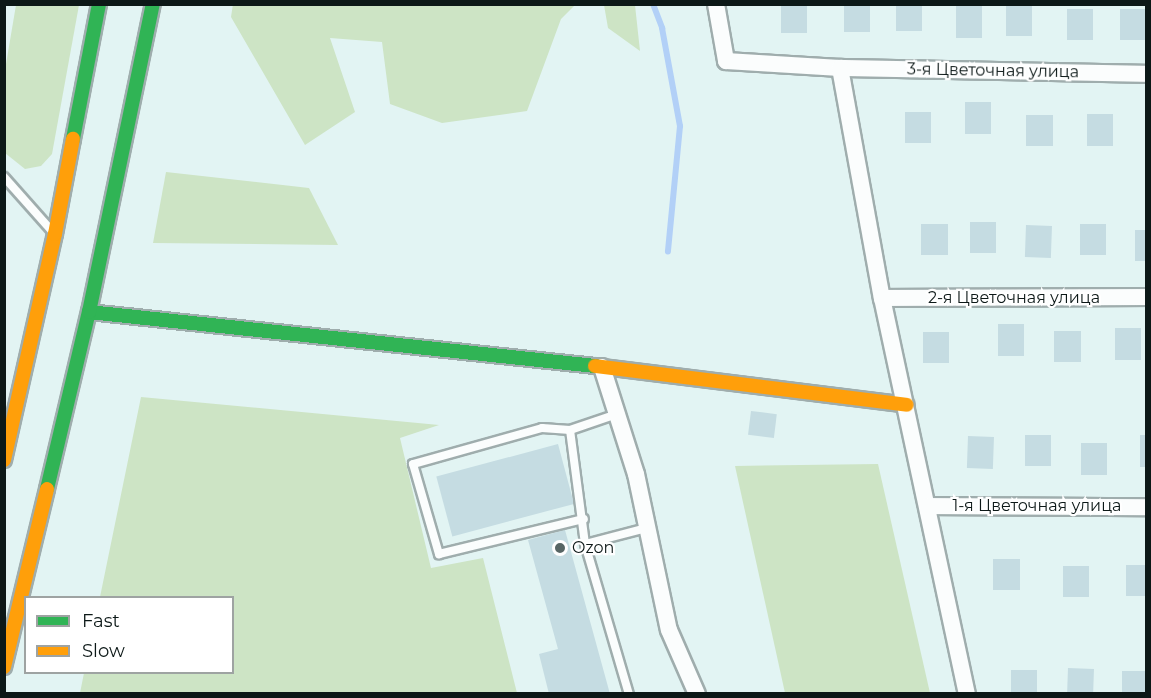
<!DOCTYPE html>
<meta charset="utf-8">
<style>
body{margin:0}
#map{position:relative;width:1151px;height:698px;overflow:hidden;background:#e2f4f3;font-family:Montserrat,sans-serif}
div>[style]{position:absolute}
.green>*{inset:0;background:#cde4c5}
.stream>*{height:6px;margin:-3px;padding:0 3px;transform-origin:3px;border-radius:3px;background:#b2d0f7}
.building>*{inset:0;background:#c5dce2;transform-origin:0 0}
.roads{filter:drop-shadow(2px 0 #9fadad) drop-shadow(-2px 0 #9fadad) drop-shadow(0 2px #9fadad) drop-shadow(0 -2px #9fadad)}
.lane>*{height:8px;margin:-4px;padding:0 4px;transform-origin:4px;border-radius:4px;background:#fbfdfd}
.street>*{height:16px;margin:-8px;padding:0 8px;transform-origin:8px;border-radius:8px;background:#fbfdfd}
.fast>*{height:14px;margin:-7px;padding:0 7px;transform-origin:7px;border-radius:7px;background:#30b455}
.slow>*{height:14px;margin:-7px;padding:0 7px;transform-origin:7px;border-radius:7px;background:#ff9f0a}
.dots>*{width:16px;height:16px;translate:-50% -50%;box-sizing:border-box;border:3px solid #fff;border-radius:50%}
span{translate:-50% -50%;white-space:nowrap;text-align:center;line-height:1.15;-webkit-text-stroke:4.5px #fff;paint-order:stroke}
.street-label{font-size:16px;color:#0c1817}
.poi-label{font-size:16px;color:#0c1817}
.left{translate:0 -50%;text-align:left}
.frame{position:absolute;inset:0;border:6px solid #0c1817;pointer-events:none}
.legend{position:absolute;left:24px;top:596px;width:210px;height:78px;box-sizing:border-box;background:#fff;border:2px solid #9ea3a2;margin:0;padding:8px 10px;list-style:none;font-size:18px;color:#0c1817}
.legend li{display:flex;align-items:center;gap:12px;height:30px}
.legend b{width:30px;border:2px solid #9ea3a2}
</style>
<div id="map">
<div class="green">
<div style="clip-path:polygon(233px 4px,575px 4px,575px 5px,561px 19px,527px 111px,442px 123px,390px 104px,382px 42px,330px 38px,355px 112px,305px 145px,231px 17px)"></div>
<div style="clip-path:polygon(16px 5px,79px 5px,52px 154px,41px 166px,25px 169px,5px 153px,5px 70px)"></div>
<div style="clip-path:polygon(604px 5px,635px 5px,640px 51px,608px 28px)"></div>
<div style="clip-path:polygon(166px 172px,309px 188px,338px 245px,153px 243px)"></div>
<div style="clip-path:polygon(141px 397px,439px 425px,400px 438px,431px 568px,483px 558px,517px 693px,80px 693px,84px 673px,232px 672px,232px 598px,100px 597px)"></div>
<div style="clip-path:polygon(878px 464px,930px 693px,785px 693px,735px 466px)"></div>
</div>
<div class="stream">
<div style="left:653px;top:4px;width:26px;rotate:69deg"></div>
<div style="left:662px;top:28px;width:100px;rotate:79.6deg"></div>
<div style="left:680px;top:126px;width:126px;rotate:95.5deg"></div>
</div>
<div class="building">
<div style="left:781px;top:4px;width:26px;height:29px"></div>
<div style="left:844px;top:4px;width:26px;height:28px"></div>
<div style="left:896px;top:4px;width:26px;height:27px"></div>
<div style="left:1006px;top:5px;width:26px;height:31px"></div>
<div style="left:956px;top:6px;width:26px;height:32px"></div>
<div style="left:1067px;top:9px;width:26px;height:31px"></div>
<div style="left:1120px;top:9px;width:26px;height:31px"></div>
<div style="left:965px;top:102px;width:26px;height:32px"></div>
<div style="left:905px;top:112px;width:26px;height:31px"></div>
<div style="left:1087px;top:114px;width:26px;height:32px"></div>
<div style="left:1026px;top:115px;width:27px;height:31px"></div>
<div style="left:970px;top:222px;width:26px;height:31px"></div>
<div style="left:921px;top:224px;width:27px;height:31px"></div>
<div style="left:1080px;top:224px;width:26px;height:31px"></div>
<div style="left:1026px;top:225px;width:26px;height:32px;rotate:2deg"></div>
<div style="left:1135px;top:230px;width:11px;height:31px"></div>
<div style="left:998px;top:324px;width:26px;height:32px"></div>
<div style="left:1115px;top:328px;width:26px;height:32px"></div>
<div style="left:1054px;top:331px;width:27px;height:31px"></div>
<div style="left:923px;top:332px;width:26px;height:31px"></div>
<div style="left:751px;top:411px;width:26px;height:24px;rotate:7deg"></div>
<div style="left:1025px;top:435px;width:26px;height:31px"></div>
<div style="left:1140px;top:435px;width:6px;height:32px"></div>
<div style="left:968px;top:436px;width:26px;height:32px;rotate:2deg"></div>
<div style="left:1081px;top:443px;width:26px;height:32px"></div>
<div style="left:558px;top:444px;width:62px;height:126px;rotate:75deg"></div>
<div style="clip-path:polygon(565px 530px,610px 694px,549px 694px,539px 654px,558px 649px,528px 540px)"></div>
<div style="left:993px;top:559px;width:27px;height:31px"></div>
<div style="left:1126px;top:565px;width:20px;height:31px"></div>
<div style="left:1063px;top:566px;width:26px;height:31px"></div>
<div style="left:1068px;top:668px;width:26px;height:26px;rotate:2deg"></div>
<div style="left:1011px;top:670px;width:26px;height:24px"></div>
<div style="left:1122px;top:671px;width:24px;height:23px"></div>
</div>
<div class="roads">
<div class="lane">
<div style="left:4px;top:177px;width:72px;rotate:48.4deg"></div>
<div style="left:617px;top:414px;width:50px;rotate:161.2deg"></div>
<div style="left:570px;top:430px;width:115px;rotate:82.5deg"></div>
<div style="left:585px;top:544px;width:156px;rotate:73.7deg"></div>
<div style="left:570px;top:430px;width:28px;rotate:-176deg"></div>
<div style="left:542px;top:428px;width:134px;rotate:164.4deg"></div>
<div style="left:413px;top:464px;width:94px;rotate:73.9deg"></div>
<div style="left:439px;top:554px;width:149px;rotate:-13.6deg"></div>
<div style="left:585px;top:544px;width:64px;rotate:-14.5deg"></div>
</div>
<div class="street">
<div style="left:716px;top:4px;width:58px;rotate:80deg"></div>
<div style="left:726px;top:61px;width:114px;rotate:3.5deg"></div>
<div style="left:840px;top:68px;width:306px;rotate:1.1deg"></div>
<div style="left:840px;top:68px;width:234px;rotate:79.7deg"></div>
<div style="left:882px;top:298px;width:405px;rotate:77.9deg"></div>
<div style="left:882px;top:298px;width:264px;rotate:-0.2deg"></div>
<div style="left:602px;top:367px;width:112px;rotate:72.4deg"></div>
<div style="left:636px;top:474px;width:159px;rotate:78.1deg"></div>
<div style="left:669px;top:630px;width:70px;rotate:66.4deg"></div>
<div style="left:928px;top:506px;width:218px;rotate:0.3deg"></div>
</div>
<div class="fast">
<div style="left:73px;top:139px;width:137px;rotate:-79.1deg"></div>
<div style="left:89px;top:312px;width:509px;rotate:6.09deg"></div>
<div style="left:47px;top:489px;width:182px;rotate:-76.7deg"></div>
<div style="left:89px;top:312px;width:315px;rotate:-78.3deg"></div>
</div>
<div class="slow">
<div style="left:595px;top:366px;width:314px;rotate:7.1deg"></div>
<div style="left:4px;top:460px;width:232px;rotate:-77.3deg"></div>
<div style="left:55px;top:234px;width:97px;rotate:-79.3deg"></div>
<div style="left:4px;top:667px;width:183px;rotate:-76.4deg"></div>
</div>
</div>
<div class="dots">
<div style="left:560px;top:548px;background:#576564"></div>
</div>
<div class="street-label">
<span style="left:993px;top:71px;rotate:1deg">3-я Цветочная улица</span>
<span style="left:1014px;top:298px">2-я Цветочная улица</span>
<span style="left:1037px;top:506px">1-я Цветочная улица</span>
</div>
<div class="poi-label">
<span class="left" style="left:572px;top:548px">Ozon</span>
</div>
<div class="frame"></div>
<ul class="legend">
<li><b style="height:8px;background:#30b455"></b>Fast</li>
<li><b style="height:8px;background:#ff9f0a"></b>Slow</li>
</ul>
</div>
